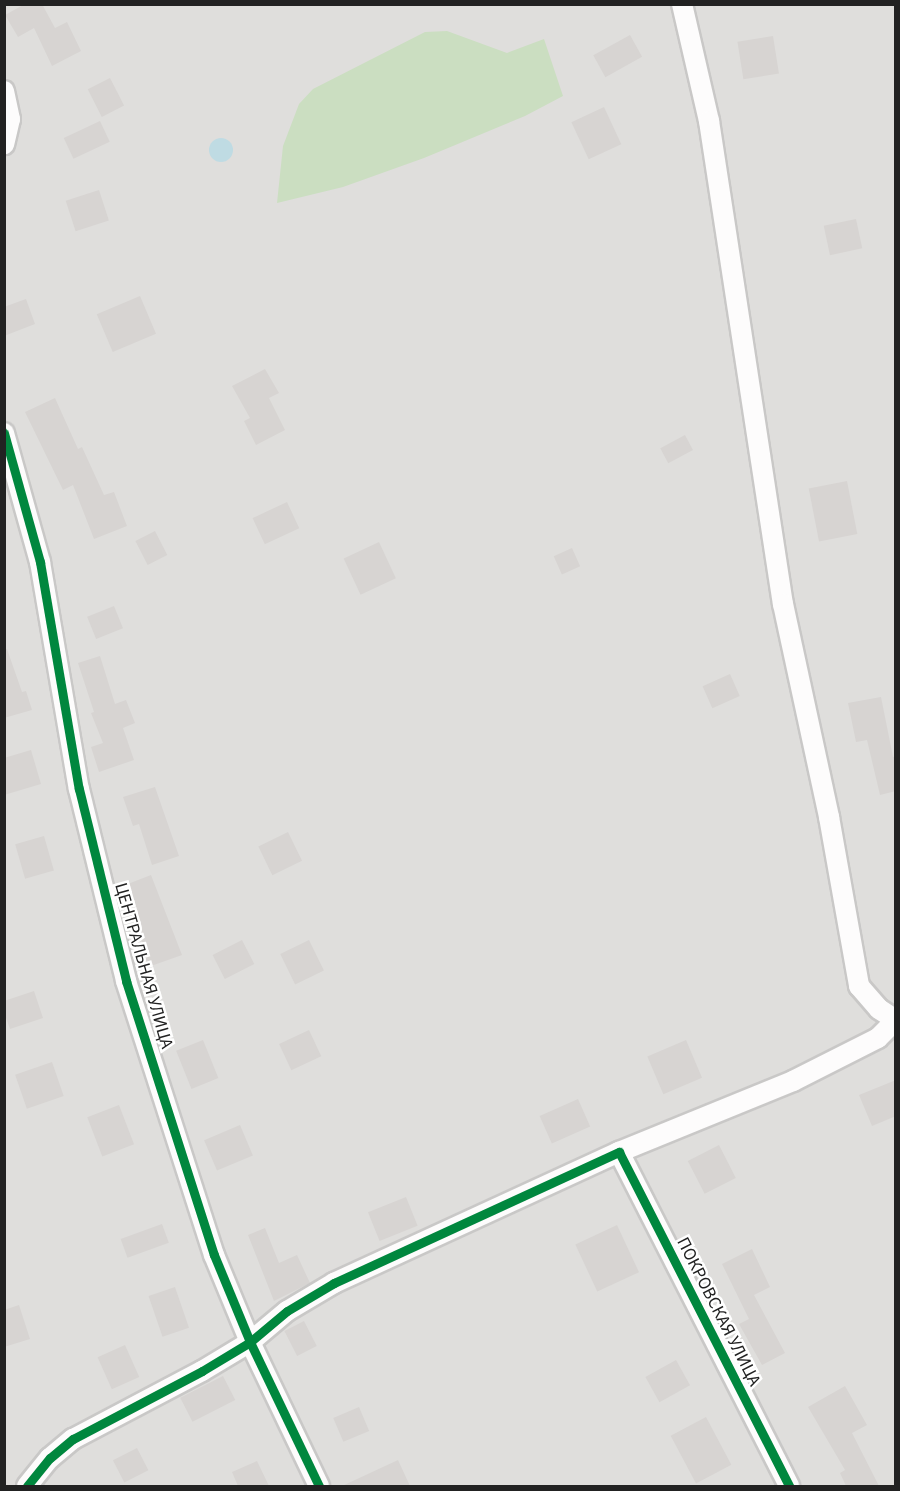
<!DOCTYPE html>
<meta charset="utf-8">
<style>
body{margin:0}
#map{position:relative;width:900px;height:1491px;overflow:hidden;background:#f0eeeb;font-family:"Source Sans 3",sans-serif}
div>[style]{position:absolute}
.residential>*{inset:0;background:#dfdedc;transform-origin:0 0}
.forest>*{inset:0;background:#cbdec1}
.water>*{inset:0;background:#bfdbe3}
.round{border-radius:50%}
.building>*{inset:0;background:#d7d4d2;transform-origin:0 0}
.roads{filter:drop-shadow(2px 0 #c9c8c7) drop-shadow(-2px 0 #c9c8c7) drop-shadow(0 2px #c9c8c7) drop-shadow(0 -2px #c9c8c7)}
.minor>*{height:20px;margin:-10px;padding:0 10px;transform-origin:10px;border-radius:10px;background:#fdfcfc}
.cycleway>*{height:9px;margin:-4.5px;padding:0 4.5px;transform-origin:4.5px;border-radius:4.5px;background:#00873e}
span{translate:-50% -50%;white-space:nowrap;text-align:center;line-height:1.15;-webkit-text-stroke:5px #fff;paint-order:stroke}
.street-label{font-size:18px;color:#222}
.frame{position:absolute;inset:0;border:6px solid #222;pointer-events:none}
</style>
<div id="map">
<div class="residential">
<div style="left:5px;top:5px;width:890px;height:1481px"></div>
</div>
<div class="forest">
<div style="clip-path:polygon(447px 31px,507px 53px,544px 39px,563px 96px,525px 116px,424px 158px,343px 187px,277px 203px,283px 146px,299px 104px,313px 89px,425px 32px)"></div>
</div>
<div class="water">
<div class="round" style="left:209px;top:138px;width:24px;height:24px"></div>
</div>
<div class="building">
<div style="clip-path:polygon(25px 4px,42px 4px,55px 28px,67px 22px,81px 51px,52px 66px,34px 28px,18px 37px,5px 15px)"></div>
<div style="left:630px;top:35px;width:25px;height:42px;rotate:61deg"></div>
<div style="left:773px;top:36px;width:38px;height:36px;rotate:81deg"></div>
<div style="left:110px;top:78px;width:31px;height:25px;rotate:63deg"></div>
<div style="left:604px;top:107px;width:41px;height:36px;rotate:65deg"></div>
<div style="left:100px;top:121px;width:23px;height:40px;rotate:65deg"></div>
<div style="left:99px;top:190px;width:32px;height:35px;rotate:72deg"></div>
<div style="left:856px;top:219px;width:30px;height:33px;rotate:78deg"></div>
<div style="left:140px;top:296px;width:41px;height:47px;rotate:67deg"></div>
<div style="clip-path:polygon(26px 299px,35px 324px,4px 336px,4px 307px)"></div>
<div style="clip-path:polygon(265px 369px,279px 393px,269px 398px,285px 430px,256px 445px,244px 421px,250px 418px,232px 386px)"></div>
<div style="clip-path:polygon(55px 398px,78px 449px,82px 447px,104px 495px,114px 492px,127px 526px,94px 539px,73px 485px,63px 490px,25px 412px)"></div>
<div style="left:685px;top:435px;width:17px;height:28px;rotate:62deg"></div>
<div style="left:847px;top:481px;width:54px;height:39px;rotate:79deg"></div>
<div style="left:287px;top:502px;width:29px;height:38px;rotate:65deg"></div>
<div style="left:155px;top:531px;width:27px;height:22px;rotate:63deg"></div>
<div style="left:379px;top:542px;width:40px;height:39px;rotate:65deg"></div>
<div style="left:572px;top:548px;width:20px;height:20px;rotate:66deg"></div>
<div style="left:114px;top:606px;width:24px;height:29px;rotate:68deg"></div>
<div style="clip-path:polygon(7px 649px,22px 692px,26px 691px,32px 710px,4px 718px,4px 650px)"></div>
<div style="clip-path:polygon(100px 656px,115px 704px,126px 700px,135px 723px,123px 728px,134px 760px,99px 772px,91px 747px,103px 743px,91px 713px,94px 712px,78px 663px)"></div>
<div style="left:730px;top:674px;width:24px;height:30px;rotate:66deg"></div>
<div style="clip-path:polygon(881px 697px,893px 757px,896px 756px,896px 791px,880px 795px,867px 740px,856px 742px,848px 703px)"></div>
<div style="clip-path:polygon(31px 750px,41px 784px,4px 795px,4px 758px)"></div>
<div style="clip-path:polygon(155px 787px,179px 856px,152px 865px,139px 824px,133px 826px,123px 797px)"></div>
<div style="left:288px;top:832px;width:32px;height:33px;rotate:64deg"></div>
<div style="left:44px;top:836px;width:36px;height:30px;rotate:74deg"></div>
<div style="clip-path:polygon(151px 875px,182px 955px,148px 967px,140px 945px,143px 944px,120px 887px)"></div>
<div style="left:242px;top:940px;width:27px;height:33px;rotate:63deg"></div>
<div style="left:309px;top:940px;width:34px;height:32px;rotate:64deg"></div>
<div style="clip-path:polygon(34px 991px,43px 1018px,10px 1029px,4px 1012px,4px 1001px)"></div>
<div style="left:309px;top:1030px;width:29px;height:33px;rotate:65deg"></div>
<div style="left:203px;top:1040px;width:41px;height:29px;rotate:68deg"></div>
<div style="left:686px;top:1040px;width:41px;height:42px;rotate:67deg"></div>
<div style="left:52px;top:1062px;width:36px;height:39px;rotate:71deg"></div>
<div style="clip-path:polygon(896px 1080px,896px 1116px,872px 1126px,859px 1095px)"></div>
<div style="left:578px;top:1099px;width:30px;height:42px;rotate:66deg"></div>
<div style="left:119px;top:1105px;width:42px;height:34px;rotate:69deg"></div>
<div style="left:240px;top:1125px;width:33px;height:39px;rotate:67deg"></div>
<div style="left:719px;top:1145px;width:37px;height:35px;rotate:63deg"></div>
<div style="left:406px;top:1197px;width:31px;height:41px;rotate:68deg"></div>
<div style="left:162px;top:1224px;width:20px;height:44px;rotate:70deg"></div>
<div style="left:617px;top:1225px;width:52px;height:46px;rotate:65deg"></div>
<div style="clip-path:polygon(265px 1228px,279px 1263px,297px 1255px,310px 1283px,274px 1301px,248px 1235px)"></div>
<div style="clip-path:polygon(752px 1249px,770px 1287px,754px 1295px,785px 1353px,762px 1365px,739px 1324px,749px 1319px,722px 1264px)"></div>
<div style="left:175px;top:1287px;width:43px;height:28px;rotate:71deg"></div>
<div style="clip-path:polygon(19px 1305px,30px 1339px,4px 1347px,4px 1310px)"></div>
<div style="left:304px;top:1321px;width:28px;height:22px;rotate:63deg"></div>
<div style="left:125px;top:1345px;width:35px;height:30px;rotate:66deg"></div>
<div style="left:676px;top:1360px;width:29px;height:35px;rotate:61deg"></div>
<div style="left:223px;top:1376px;width:27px;height:48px;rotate:63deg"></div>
<div style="clip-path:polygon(845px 1386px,867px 1425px,852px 1433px,879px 1486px,846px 1486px,840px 1473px,845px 1470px,808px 1407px)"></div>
<div style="left:359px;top:1407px;width:26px;height:28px;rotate:67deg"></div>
<div style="left:706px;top:1417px;width:54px;height:40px;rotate:62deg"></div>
<div style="left:137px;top:1448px;width:25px;height:27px;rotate:63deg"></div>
<div style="clip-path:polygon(398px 1460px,410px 1486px,342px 1486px)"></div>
<div style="clip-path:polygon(257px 1461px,269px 1486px,238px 1486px,232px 1472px)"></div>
</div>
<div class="roads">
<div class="minor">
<div style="left:682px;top:4px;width:120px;rotate:77deg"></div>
<div style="left:709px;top:121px;width:489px;rotate:81.3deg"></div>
<div style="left:783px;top:604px;width:218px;rotate:77.8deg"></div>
<div style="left:829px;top:817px;width:172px;rotate:79.9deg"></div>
<div style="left:859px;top:986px;width:30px;rotate:49deg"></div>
<div style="left:879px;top:1009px;width:20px;rotate:33deg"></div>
<div style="left:4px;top:91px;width:29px;rotate:78deg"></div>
<div style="left:10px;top:119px;width:26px;rotate:103deg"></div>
<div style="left:4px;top:433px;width:134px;rotate:74.4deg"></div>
<div style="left:40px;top:562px;width:230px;rotate:80.3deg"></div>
<div style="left:79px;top:789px;width:198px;rotate:76.2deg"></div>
<div style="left:126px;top:981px;width:288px;rotate:72.2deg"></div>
<div style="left:214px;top:1255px;width:94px;rotate:67.5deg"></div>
<div style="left:250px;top:1342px;width:160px;rotate:64.4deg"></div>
<div style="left:619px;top:1152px;width:375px;rotate:63deg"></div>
<div style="left:27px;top:1486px;width:36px;rotate:-51deg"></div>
<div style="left:50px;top:1458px;width:30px;rotate:-40deg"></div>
<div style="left:73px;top:1439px;width:146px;rotate:-27.8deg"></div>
<div style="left:202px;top:1371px;width:56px;rotate:-31.1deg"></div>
<div style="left:250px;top:1342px;width:48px;rotate:-40deg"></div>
<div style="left:287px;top:1311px;width:55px;rotate:-30.8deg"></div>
<div style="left:334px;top:1283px;width:314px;rotate:-24.7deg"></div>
<div style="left:619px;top:1152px;width:188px;rotate:-22.2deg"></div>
<div style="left:793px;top:1081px;width:95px;rotate:-26.8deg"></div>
<div style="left:878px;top:1038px;width:24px;rotate:-45deg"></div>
</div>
</div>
<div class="cycleway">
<div style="left:4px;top:433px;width:134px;rotate:74.4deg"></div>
<div style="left:40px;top:562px;width:230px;rotate:80.3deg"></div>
<div style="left:79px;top:789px;width:198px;rotate:76.2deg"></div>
<div style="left:126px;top:981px;width:288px;rotate:72.2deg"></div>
<div style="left:214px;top:1255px;width:94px;rotate:67.5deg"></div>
<div style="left:250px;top:1342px;width:160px;rotate:64.4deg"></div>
<div style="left:27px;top:1486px;width:36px;rotate:-51deg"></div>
<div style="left:50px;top:1458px;width:30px;rotate:-40deg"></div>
<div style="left:73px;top:1439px;width:146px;rotate:-27.8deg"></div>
<div style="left:202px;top:1371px;width:56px;rotate:-31.1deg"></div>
<div style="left:250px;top:1342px;width:48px;rotate:-40deg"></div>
<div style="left:287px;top:1311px;width:55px;rotate:-30.8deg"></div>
<div style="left:334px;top:1283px;width:314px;rotate:-24.7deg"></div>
<div style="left:619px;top:1152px;width:375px;rotate:63deg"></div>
</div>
<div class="street-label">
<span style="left:143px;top:966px;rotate:74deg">ЦЕНТРАЛЬНАЯ УЛИЦА</span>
<span style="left:718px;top:1312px;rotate:63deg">ПОКРОВСКАЯ УЛИЦА</span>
</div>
<div class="frame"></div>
</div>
